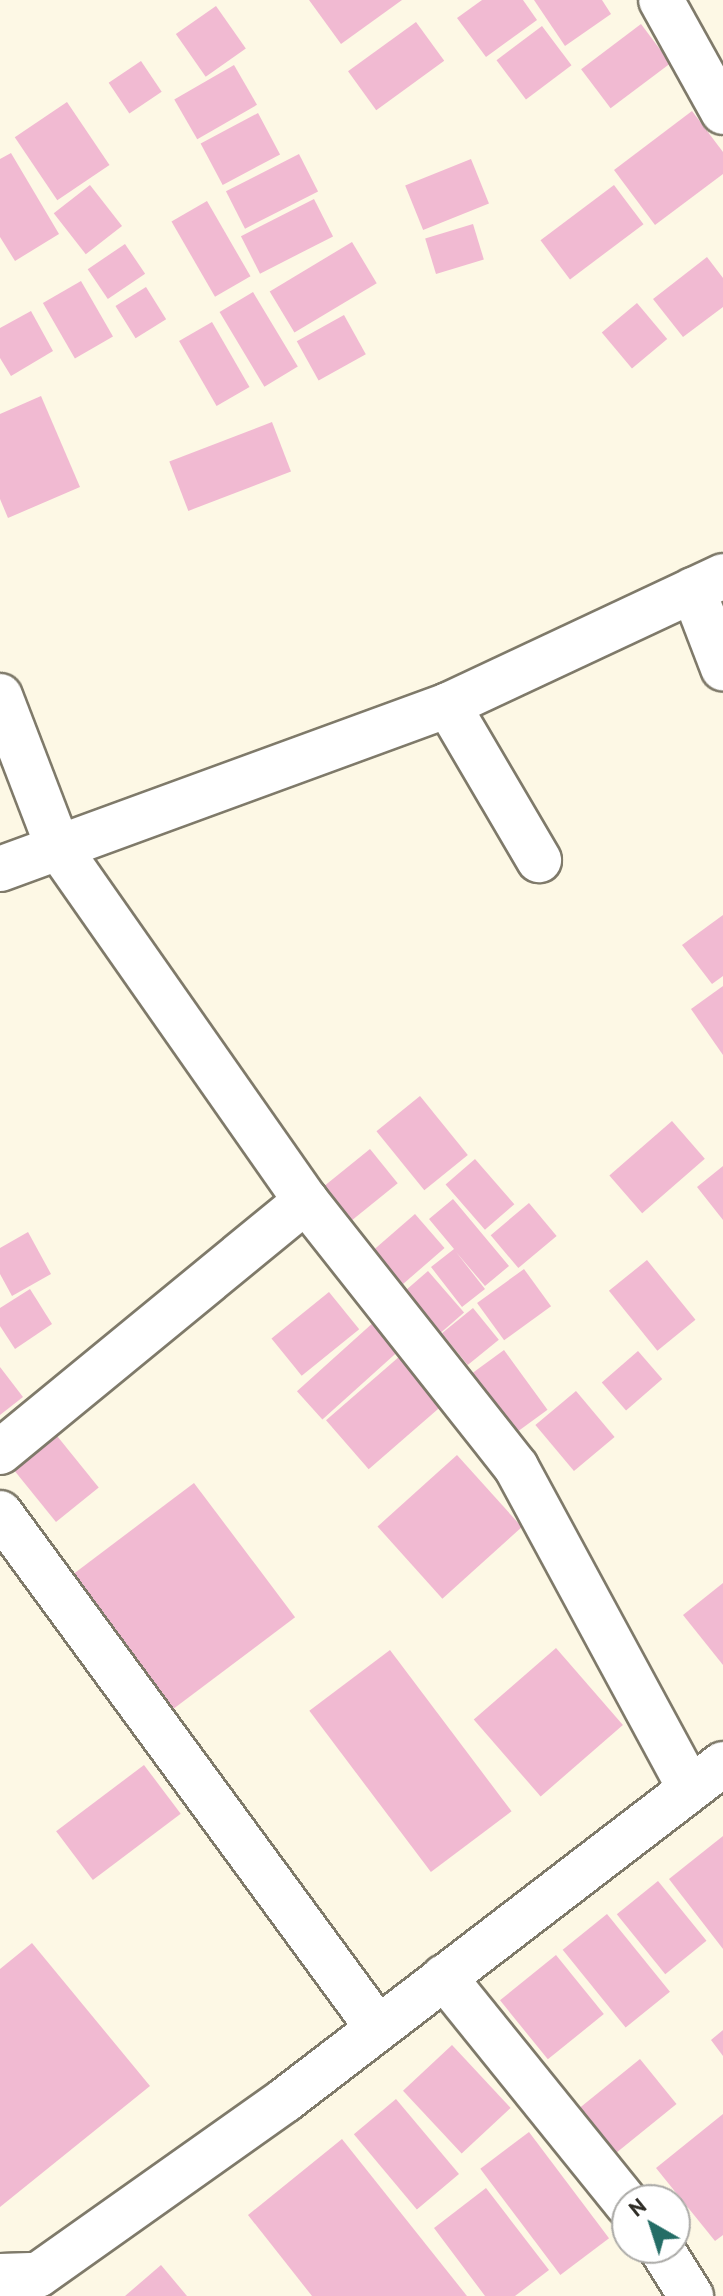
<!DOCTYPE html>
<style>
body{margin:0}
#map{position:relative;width:723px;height:2296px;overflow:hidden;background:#fdf8e5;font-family:"PT Sans",sans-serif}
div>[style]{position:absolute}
.building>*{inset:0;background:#f1bad2;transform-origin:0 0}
.roads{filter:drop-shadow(2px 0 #7f7a6a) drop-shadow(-2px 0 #7f7a6a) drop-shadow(0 2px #7f7a6a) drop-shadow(0 -2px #7f7a6a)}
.minor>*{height:44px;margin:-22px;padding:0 22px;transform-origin:22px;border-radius:22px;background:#fff}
span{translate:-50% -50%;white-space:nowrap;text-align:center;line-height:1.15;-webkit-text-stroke:7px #fff;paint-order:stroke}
.north{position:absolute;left:611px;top:2184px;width:80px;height:80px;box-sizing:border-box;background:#fff;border:2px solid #abaaa7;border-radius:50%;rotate:321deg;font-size:22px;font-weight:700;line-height:32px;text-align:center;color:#2c2a23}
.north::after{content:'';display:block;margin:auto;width:28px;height:36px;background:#246d66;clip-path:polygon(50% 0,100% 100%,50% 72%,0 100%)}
</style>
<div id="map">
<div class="building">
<div style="clip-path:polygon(309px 0,402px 0,341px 44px)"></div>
<div style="clip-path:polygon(482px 0,523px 0,537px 20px,486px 57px,457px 18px)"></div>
<div style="clip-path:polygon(534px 0,602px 0,611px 14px,565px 46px)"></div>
<div style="left:216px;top:6px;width:52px;height:49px;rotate:55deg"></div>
<div style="left:416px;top:22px;width:48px;height:84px;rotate:54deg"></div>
<div style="left:641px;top:24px;width:49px;height:75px;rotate:53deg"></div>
<div style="left:542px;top:26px;width:49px;height:57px;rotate:53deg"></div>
<div style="left:141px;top:61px;width:37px;height:39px;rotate:56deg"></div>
<div style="left:234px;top:65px;width:46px;height:69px;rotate:60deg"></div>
<div style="left:67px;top:102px;width:76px;height:63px;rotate:56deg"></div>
<div style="clip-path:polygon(692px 111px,723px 152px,723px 174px,655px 225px,614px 170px)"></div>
<div style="left:258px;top:113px;width:47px;height:65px;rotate:62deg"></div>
<div style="clip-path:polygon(11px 153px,59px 234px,15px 261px,0 237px,0 159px)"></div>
<div style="left:299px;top:154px;width:42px;height:82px;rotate:63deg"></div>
<div style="left:471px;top:159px;width:48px;height:71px;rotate:68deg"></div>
<div style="left:90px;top:185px;width:52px;height:46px;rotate:52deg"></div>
<div style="left:614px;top:185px;width:49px;height:92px;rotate:53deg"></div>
<div style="left:314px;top:199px;width:42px;height:82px;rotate:63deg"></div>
<div style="left:207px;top:201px;width:87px;height:41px;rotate:60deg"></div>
<div style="left:473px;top:224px;width:37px;height:50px;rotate:73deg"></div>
<div style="left:352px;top:242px;width:48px;height:96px;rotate:59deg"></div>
<div style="left:125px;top:244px;width:36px;height:45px;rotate:56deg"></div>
<div style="clip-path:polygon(707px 257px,723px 278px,723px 307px,683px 337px,653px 299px)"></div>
<div style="left:81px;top:281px;width:64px;height:44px;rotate:60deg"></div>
<div style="left:146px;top:287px;width:38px;height:36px;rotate:58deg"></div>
<div style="left:253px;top:292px;width:87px;height:39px;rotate:59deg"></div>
<div style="left:637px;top:303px;width:47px;height:46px;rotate:50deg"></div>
<div style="clip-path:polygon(31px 311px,53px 351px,11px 376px,0 358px,0 328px)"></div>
<div style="left:344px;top:315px;width:45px;height:54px;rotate:61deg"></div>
<div style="left:212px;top:322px;width:75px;height:38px;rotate:60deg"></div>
<div style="clip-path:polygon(41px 396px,80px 487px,8px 518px,0 499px,0 414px)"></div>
<div style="left:272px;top:422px;width:53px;height:110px;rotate:69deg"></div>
<div style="clip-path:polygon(723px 915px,723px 976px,712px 984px,682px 945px)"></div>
<div style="clip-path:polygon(723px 986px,723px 1055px,691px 1009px)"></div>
<div style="left:420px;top:1096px;width:76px;height:56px;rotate:51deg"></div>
<div style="left:672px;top:1121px;width:50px;height:83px;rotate:49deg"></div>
<div style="left:370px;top:1149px;width:44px;height:70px;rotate:51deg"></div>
<div style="left:475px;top:1159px;width:60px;height:39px;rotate:49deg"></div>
<div style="clip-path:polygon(723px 1166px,723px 1220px,697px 1187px)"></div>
<div style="clip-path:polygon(453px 1199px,509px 1266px,485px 1286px,456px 1252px,485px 1289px,462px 1307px,431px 1267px,454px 1249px,429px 1219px)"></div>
<div style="left:529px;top:1203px;width:43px;height:50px;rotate:50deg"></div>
<div style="left:415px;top:1214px;width:45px;height:74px;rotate:49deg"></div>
<div style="clip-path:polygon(28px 1232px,51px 1274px,12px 1296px,0 1274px,0 1248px)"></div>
<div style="left:647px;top:1260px;width:77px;height:49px;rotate:51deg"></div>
<div style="left:524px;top:1269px;width:46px;height:58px;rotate:54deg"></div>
<div style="left:428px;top:1271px;width:55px;height:42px;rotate:49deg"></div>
<div style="clip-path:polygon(30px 1289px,52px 1324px,15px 1349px,0 1326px,0 1308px)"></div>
<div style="left:329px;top:1292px;width:48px;height:74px;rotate:51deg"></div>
<div style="left:473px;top:1308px;width:41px;height:40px;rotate:51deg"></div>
<div style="left:375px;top:1321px;width:38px;height:105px;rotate:48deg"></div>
<div style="left:504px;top:1350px;width:74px;height:47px;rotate:54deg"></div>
<div style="left:638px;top:1351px;width:37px;height:48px;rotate:49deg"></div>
<div style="left:400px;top:1356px;width:65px;height:98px;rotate:49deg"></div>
<div style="clip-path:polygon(0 1367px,23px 1397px,0 1415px)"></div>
<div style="left:576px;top:1391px;width:60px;height:53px;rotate:50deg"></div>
<div style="left:49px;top:1426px;width:79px;height:55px;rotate:51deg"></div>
<div style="left:457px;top:1455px;width:97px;height:107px;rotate:48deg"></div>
<div style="left:194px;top:1483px;width:168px;height:156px;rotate:53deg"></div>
<div style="clip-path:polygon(723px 1583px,723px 1665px,683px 1615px)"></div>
<div style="left:556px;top:1648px;width:102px;height:109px;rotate:49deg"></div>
<div style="left:390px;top:1650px;width:202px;height:101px;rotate:53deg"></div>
<div style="left:144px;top:1765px;width:61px;height:110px;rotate:53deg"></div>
<div style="clip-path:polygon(723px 1836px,723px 1949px,669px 1879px)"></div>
<div style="left:658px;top:1881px;width:77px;height:53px;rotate:51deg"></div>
<div style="left:607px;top:1914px;width:100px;height:57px;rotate:51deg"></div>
<div style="clip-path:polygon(32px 1943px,150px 2086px,0 2207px,0 1969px)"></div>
<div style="left:556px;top:1955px;width:76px;height:72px;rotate:51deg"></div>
<div style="clip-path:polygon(723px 2030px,723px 2056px,711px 2040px)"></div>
<div style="left:452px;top:2045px;width:86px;height:67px;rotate:47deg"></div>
<div style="left:640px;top:2059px;width:58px;height:79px;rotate:51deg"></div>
<div style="left:396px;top:2099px;width:98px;height:55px;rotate:50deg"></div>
<div style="clip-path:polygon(723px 2114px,723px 2235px,715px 2241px,656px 2168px)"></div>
<div style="left:529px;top:2132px;width:133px;height:61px;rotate:53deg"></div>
<div style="clip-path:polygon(342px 2139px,467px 2296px,312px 2296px,248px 2215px)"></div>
<div style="clip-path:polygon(486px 2188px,549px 2270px,515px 2296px,485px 2296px,434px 2228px)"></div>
<div style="clip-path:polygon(161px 2265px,187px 2296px,125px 2296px)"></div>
</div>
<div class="roads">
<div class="minor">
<div style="left:661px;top:0;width:128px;rotate:61deg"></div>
<div style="left:693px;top:590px;width:84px;rotate:69deg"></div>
<div style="left:0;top:696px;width:162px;rotate:69deg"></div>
<div style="left:58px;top:847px;width:432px;rotate:55deg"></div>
<div style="left:306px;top:1201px;width:339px;rotate:51.7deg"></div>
<div style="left:516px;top:1467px;width:364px;rotate:61.6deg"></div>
<div style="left:448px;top:705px;width:180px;rotate:59.6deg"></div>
<div style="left:0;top:869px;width:477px;rotate:-20.1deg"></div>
<div style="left:448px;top:705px;width:304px;rotate:-25.1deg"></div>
<div style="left:0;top:1452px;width:396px;rotate:-39.4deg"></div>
<div style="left:0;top:1513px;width:637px;rotate:53.74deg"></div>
<div style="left:444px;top:1977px;width:292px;rotate:51.1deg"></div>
<div style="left:661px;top:2248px;width:57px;rotate:58deg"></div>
<div style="left:0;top:2276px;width:38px;rotate:-2deg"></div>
<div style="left:38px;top:2275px;width:303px;rotate:-35.3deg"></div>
<div style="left:285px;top:2100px;width:552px;rotate:-37.49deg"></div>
</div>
</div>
<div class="north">N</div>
</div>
